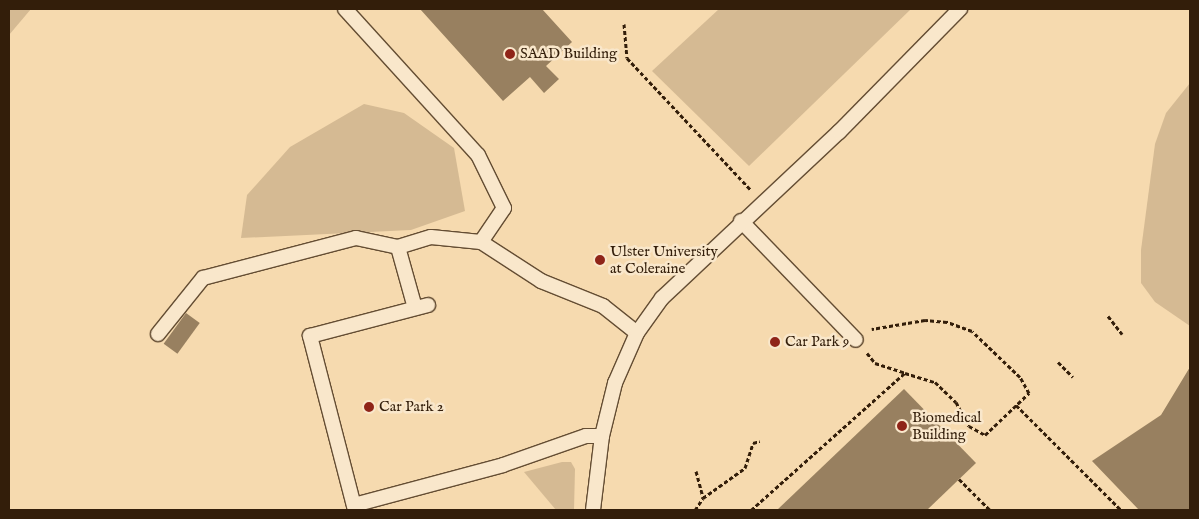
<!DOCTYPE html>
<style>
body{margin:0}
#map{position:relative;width:1199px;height:519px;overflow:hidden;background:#f6daaf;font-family:"IM FELL English",serif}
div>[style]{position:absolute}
.green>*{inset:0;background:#d5ba93}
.building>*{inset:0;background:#988060;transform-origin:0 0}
.path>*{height:3px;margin-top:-1.5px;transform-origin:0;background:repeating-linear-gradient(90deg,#331e0a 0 4px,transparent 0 6.5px)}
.roads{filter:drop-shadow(1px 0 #644d33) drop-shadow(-1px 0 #644d33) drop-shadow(0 1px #644d33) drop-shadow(0 -1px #644d33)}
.lane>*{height:14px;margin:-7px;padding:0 7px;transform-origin:7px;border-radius:7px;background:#f9e7cb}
.dots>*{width:14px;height:14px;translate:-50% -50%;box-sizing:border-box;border:2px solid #f9e7cb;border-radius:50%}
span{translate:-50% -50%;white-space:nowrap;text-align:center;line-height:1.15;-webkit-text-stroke:5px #f9e7cb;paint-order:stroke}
.poi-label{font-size:15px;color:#331e0a}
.left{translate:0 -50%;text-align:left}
.frame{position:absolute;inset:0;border:10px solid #331e0a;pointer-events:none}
</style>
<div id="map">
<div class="green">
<div style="clip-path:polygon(9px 9px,31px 9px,9px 35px)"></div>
<div style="clip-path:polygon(719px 9px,911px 9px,749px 166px,652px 71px)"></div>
<div style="clip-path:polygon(1190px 83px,1190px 326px,1155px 302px,1141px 283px,1141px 250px,1155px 144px,1166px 113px)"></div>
<div style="clip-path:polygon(364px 104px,404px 113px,454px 148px,465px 211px,411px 230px,241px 238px,247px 195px,290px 147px)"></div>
<div style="clip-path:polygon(562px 462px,571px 462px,575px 469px,574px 510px,556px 510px,524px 472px)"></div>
</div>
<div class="building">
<div style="clip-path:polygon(420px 9px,542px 9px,572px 42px,546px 66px,559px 79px,544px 93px,530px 77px,503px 101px)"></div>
<div style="left:186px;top:313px;width:17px;height:38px;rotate:36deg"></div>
<div style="clip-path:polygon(1190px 367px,1190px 510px,1139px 510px,1092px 461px,1161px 415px)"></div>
<div style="clip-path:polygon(904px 389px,976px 463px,927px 510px,777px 510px)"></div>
</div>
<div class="path">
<div style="left:624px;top:24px;width:34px;rotate:85deg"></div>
<div style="left:627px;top:58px;width:181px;rotate:46.8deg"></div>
<div style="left:1108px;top:316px;width:23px;rotate:52deg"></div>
<div style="left:867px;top:353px;width:13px;rotate:51deg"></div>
<div style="left:875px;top:363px;width:32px;rotate:18deg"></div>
<div style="left:1058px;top:362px;width:21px;rotate:45deg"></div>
<div style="left:1016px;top:405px;width:148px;rotate:45deg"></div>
<div style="left:696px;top:471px;width:28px;rotate:75deg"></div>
<div style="left:959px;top:479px;width:44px;rotate:45deg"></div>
<div style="left:695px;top:510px;width:14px;rotate:-56deg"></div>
<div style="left:703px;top:498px;width:52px;rotate:-35.5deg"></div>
<div style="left:745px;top:468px;width:26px;rotate:-72deg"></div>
<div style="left:753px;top:443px;width:7px;rotate:-16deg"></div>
<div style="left:751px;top:510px;width:206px;rotate:-41.7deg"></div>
<div style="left:905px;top:373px;width:31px;rotate:17deg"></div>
<div style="left:935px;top:382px;width:29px;rotate:44deg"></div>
<div style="left:956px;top:402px;width:27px;rotate:62deg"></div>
<div style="left:969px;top:426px;width:18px;rotate:29deg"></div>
<div style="left:985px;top:435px;width:61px;rotate:-43.7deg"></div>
<div style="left:1029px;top:393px;width:18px;rotate:-119deg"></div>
<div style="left:1020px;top:377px;width:66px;rotate:-136.2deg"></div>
<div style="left:972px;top:331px;width:27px;rotate:-160deg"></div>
<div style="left:947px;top:322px;width:22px;rotate:-175deg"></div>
<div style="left:925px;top:320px;width:54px;rotate:170.4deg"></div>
</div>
<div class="roads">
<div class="lane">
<div style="left:345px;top:9px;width:197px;rotate:47.7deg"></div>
<div style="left:478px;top:155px;width:59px;rotate:63.9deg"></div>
<div style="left:504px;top:208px;width:41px;rotate:124.1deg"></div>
<div style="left:481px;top:242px;width:72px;rotate:33deg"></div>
<div style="left:541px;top:281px;width:67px;rotate:22deg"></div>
<div style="left:603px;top:306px;width:43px;rotate:38.5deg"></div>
<div style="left:741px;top:221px;width:165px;rotate:46deg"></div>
<div style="left:415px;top:308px;width:63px;rotate:-105.6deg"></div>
<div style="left:398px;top:247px;width:34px;rotate:-17deg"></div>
<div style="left:431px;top:237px;width:50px;rotate:5.7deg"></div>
<div style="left:158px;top:334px;width:72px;rotate:-51.2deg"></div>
<div style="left:203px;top:278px;width:158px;rotate:-14.7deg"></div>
<div style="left:356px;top:238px;width:43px;rotate:12.1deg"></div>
<div style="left:354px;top:505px;width:154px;rotate:-15deg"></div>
<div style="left:503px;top:465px;width:88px;rotate:-19.3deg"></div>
<div style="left:586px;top:436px;width:16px"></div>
<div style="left:355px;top:510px;width:180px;rotate:-104.5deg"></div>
<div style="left:310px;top:336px;width:122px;rotate:-14.7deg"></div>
<div style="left:593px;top:510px;width:75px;rotate:-83.1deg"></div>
<div style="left:602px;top:436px;width:55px;rotate:-76.2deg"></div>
<div style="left:615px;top:383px;width:55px;rotate:-66.3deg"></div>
<div style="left:637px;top:333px;width:43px;rotate:-54.5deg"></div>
<div style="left:662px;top:298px;width:243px;rotate:-43.2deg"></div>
<div style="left:839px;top:132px;width:173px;rotate:-45.5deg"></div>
</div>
</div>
<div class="dots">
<div style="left:510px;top:54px;background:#8f2418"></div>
<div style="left:600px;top:260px;background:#8f2418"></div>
<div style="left:775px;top:342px;background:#8f2418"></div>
<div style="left:369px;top:407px;background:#8f2418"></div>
<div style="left:902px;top:426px;background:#8f2418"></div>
</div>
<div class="poi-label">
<span class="left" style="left:520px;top:54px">SAAD Building</span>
<span class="left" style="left:610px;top:260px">Ulster University<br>at Coleraine</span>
<span class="left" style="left:785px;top:342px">Car Park 9</span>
<span class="left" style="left:379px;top:407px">Car Park 2</span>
<span class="left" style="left:912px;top:426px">Biomedical<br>Building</span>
</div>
<div class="frame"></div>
</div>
